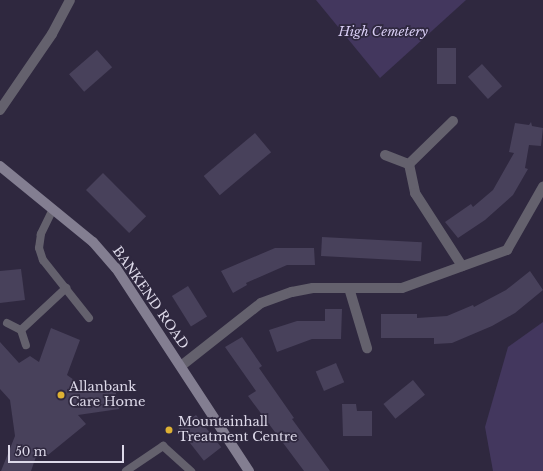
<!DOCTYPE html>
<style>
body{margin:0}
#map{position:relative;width:543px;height:471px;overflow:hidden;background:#2f283f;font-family:"Libre Baskerville",serif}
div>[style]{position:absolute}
.green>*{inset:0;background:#43375e}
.building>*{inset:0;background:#48415b;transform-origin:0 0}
.lane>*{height:8px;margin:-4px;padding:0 4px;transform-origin:4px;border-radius:4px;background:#64616d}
.street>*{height:10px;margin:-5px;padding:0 5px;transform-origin:5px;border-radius:5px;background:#64616d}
.secondary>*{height:10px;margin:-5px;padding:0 5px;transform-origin:5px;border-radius:5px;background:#837e91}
.dots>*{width:11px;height:11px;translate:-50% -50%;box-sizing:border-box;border:2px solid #2f283f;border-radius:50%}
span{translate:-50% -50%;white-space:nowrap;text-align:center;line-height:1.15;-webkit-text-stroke:3.5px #2f283f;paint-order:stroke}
.park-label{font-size:13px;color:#d8cdf4;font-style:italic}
.street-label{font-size:13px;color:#ddd9e9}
.poi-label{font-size:13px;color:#ddd9e9}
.left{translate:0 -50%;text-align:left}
.scale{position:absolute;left:8px;top:445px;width:116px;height:18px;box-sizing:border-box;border:2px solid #ddd9e9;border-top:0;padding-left:5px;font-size:12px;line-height:14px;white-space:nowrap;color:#ddd9e9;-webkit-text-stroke:3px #2f283f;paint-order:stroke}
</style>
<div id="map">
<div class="green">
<div style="clip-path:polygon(316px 0,466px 0,380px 78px)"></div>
<div style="clip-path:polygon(543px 322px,543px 471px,493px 471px,485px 427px,508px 347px)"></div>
</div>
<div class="building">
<div style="left:437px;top:48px;width:19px;height:36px"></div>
<div style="left:97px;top:50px;width:23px;height:37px;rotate:49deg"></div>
<div style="left:482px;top:64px;width:30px;height:19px;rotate:48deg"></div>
<div style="clip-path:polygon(531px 122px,532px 126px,543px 128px,541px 146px,529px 145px,525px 168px,528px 169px,513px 195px,485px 220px,458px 238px,445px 222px,471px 204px,473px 207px,493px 190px,514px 153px,509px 152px,515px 123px,529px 125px)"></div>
<div style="left:255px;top:133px;width:25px;height:67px;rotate:50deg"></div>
<div style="left:103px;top:173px;width:61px;height:24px;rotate:45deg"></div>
<div style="left:322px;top:237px;width:100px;height:19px;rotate:3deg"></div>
<div style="clip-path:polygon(275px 248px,314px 248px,315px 265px,287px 265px,246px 283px,247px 285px,233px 293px,221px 271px)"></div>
<div style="clip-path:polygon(21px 269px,25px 300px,0 303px,0 271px)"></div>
<div style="clip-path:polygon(530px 271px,543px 290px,515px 313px,492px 326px,452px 343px,434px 344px,434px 338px,381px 338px,381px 314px,417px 314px,417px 318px,447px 316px,473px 305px,474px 307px,506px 290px)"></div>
<div style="left:188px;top:286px;width:36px;height:19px;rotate:58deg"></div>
<div style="clip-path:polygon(325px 309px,342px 309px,341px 339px,312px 339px,277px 352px,269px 330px,297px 321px,325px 321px)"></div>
<div style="clip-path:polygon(51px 328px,80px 340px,67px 375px,74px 380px,75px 388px,114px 383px,119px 409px,78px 415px,86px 424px,48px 455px,38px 451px,31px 471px,1px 471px,15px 436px,10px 400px,0 389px,0 342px,19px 363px,30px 356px,39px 362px)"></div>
<div style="clip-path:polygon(242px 337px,262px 366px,259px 368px,294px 418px,292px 419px,330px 471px,304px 471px,248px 396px,256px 391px,225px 347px)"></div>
<div style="left:336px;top:363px;width:21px;height:22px;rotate:67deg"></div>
<div style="left:413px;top:380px;width:19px;height:38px;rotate:51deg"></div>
<div style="clip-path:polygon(342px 404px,356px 404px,357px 411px,372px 411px,372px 436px,343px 436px)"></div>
<div style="left:196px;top:415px;width:41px;height:22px;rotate:52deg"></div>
</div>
<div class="lane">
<div style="left:53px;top:209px;width:28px;rotate:116deg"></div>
<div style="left:41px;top:234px;width:14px;rotate:98deg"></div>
<div style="left:39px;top:248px;width:13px;rotate:72deg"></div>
<div style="left:43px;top:260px;width:74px;rotate:51.6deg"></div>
<div style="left:7px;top:323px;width:16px;rotate:27deg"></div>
<div style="left:21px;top:330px;width:16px;rotate:72deg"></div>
<div style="left:21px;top:330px;width:62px;rotate:-43deg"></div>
<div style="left:126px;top:471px;width:45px;rotate:-34deg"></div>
<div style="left:163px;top:446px;width:38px;rotate:42deg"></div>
</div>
<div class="street">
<div style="left:0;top:110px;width:92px;rotate:-55.6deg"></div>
<div style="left:52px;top:34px;width:38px;rotate:-62deg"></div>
<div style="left:453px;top:121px;width:62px;rotate:135.7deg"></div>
<div style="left:409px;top:164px;width:30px;rotate:78deg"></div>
<div style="left:415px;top:193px;width:87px;rotate:57.2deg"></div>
<div style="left:385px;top:155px;width:26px;rotate:21deg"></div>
<div style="left:349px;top:288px;width:63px;rotate:73.3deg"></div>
<div style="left:181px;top:366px;width:102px;rotate:-38.2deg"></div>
<div style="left:261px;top:303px;width:33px;rotate:-20deg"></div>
<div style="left:292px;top:292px;width:21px;rotate:-11deg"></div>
<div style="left:313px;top:288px;width:89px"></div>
<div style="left:402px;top:288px;width:112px;rotate:-19.9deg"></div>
<div style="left:507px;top:250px;width:73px;rotate:-60.3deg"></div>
</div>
<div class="secondary">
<div style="left:0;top:166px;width:120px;rotate:39.3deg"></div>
<div style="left:93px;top:242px;width:35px;rotate:49deg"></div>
<div style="left:116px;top:268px;width:243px;rotate:56.8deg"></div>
</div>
<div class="dots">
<div style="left:61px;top:395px;background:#deb133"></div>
<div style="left:169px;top:430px;background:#deb133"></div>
</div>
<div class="park-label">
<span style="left:383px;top:32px">High Cemetery</span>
</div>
<div class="street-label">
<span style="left:150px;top:298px;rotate:55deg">BANKEND ROAD</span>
</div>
<div class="poi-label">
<span class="left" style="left:69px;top:395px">Allanbank<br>Care Home</span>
<span class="left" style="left:178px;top:430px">Mountainhall<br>Treatment Centre</span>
</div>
<div class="scale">50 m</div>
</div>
